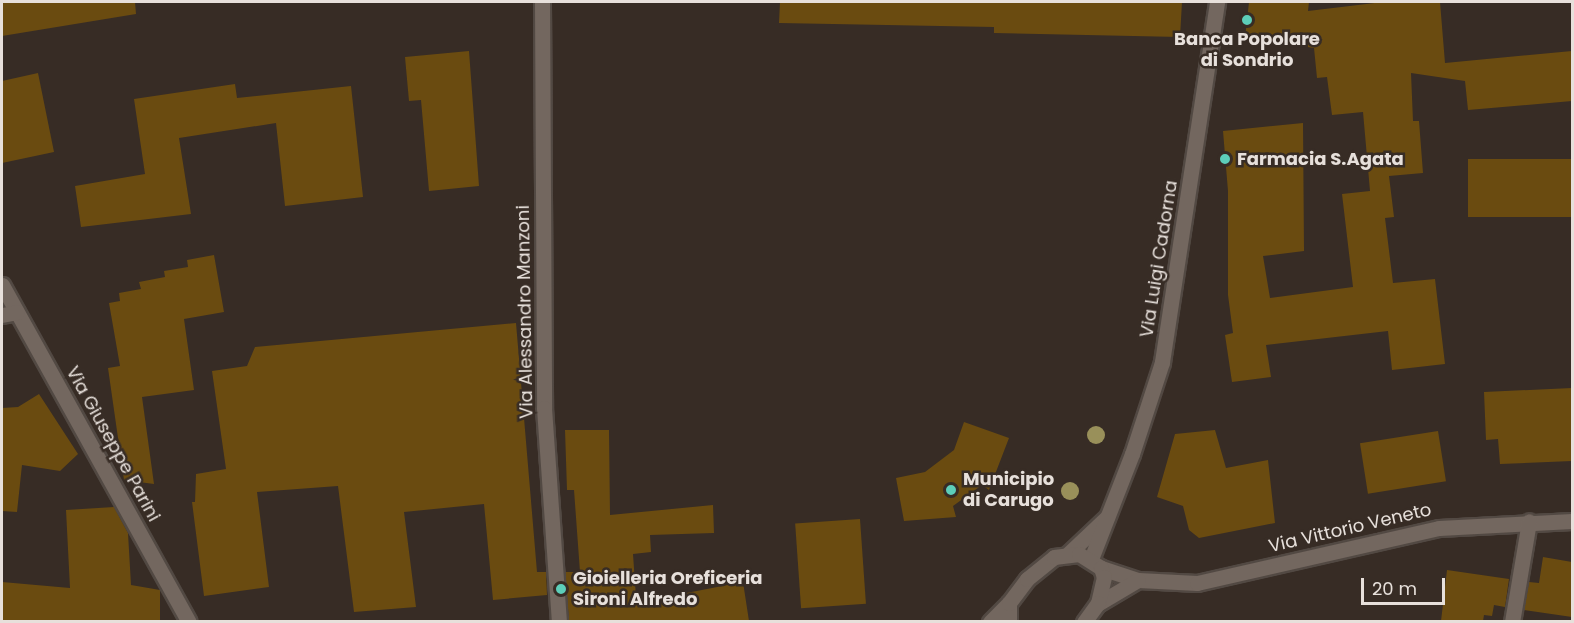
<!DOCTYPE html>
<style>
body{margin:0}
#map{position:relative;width:1574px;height:623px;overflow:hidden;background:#372c25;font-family:Poppins,sans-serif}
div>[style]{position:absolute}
.building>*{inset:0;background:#6a4b10;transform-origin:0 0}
.roads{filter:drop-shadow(2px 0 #524943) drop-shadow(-2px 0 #524943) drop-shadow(0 2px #524943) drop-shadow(0 -2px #524943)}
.minor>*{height:15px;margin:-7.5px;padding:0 7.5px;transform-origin:7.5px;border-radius:7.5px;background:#73675f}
.trees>*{width:18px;height:18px;margin:-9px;border-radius:50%;background:#99905a}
.dots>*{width:16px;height:16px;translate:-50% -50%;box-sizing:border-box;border:3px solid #372c25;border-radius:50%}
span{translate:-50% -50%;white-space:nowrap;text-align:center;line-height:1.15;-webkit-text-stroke:5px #372c25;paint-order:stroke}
.poi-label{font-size:18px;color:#e7e0db;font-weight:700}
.left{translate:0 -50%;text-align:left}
.street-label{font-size:18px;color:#e7e0db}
.frame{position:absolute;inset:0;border:3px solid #e7e0db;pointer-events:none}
.scale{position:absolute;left:1361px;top:578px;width:84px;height:27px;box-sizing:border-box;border:3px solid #e7e0db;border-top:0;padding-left:8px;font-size:18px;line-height:21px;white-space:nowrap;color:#e7e0db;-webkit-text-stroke:4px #372c25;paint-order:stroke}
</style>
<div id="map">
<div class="building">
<div style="clip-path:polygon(2px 2px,135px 2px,136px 14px,2px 36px)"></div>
<div style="clip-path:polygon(780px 2px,1182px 2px,1180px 37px,994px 33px,994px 27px,779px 23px)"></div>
<div style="clip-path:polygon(1249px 2px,1309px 2px,1308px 11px,1383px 2px,1440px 2px,1445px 63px,1572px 51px,1572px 101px,1468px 110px,1465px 81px,1411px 73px,1413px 121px,1419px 121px,1423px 173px,1389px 176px,1394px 217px,1385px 218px,1393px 283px,1435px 279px,1445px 364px,1392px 370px,1388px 331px,1266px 345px,1271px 377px,1232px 382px,1225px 335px,1233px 333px,1228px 295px,1228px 191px,1223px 131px,1303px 123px,1304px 251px,1263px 256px,1270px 298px,1353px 287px,1342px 194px,1370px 191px,1363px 112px,1332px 115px,1327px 77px,1317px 78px,1314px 48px,1245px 38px)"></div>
<div style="clip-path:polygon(469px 51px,479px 186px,429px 191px,421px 100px,409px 101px,405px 57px)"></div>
<div style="clip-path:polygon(38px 73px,54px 152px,2px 163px,2px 81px)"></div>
<div style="clip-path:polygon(235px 84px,237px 98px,351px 86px,363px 197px,285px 206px,276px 123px,179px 138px,191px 214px,81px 227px,75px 186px,145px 174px,134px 99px)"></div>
<div style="left:1572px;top:159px;width:58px;height:104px;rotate:90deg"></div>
<div style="clip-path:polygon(214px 255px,224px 312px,184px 319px,194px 390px,142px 397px,154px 484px,124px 480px,108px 368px,120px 366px,109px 303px,120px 301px,119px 293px,141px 289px,139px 282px,165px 277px,164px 271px,188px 267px,187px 260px)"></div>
<div style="clip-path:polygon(516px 323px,537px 572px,546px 572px,547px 595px,493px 600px,484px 504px,404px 512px,416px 607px,354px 612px,338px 486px,257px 492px,269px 587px,204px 596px,192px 502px,195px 502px,196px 474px,226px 469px,212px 371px,247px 366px,255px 347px)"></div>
<div style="clip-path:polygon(1572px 388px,1572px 461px,1500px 464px,1498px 439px,1486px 440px,1484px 392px)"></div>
<div style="clip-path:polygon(39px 394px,78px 454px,60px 471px,22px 465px,17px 512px,2px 511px,2px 408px,18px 407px)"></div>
<div style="clip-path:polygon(964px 422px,1009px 438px,989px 490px,982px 485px,953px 506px,956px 517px,904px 521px,896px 478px,925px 472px,954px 450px)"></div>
<div style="clip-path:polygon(565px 430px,609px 430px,610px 515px,713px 505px,714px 533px,650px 535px,651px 552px,633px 554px,636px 597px,676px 595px,743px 582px,749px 621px,569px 621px,565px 572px,580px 572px,574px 490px,567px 490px)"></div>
<div style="clip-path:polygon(1215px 430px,1226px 468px,1268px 460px,1275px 523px,1199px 538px,1189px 530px,1183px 506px,1157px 497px,1175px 434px)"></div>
<div style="left:1438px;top:431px;width:51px;height:79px;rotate:81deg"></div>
<div style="clip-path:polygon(114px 507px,128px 533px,131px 585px,160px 590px,160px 621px,2px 621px,2px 582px,70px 588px,66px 510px)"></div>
<div style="left:860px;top:519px;width:85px;height:65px;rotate:86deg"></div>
<div style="clip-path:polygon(1543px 557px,1572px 562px,1572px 617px,1524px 610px,1529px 582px,1539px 583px)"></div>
<div style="clip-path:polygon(1447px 570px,1509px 579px,1505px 607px,1494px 605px,1492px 616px,1484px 615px,1483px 621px,1441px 621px)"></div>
</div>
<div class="roads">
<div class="minor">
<div style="left:542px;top:2px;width:406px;rotate:89.7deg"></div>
<div style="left:544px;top:408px;width:215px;rotate:86deg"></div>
<div style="left:2px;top:285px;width:385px;rotate:61deg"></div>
<div style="left:2px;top:315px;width:15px;rotate:-11deg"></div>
<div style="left:1068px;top:554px;width:54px;rotate:-43.5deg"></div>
<div style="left:1091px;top:559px;width:113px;rotate:-68.7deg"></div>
<div style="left:1132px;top:454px;width:97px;rotate:-71.9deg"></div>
<div style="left:1162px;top:362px;width:364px;rotate:-81.3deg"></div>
<div style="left:1101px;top:568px;width:39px;rotate:18deg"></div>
<div style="left:1138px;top:580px;width:59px;rotate:2.9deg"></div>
<div style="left:1197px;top:583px;width:248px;rotate:-12.8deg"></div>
<div style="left:1439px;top:528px;width:133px;rotate:-3deg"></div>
<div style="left:1099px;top:603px;width:45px;rotate:-30.5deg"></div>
<div style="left:990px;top:622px;width:27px;rotate:-45deg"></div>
<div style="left:1009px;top:622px;width:19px;rotate:-90deg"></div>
<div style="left:1009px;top:603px;width:30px;rotate:-53deg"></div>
<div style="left:1027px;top:579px;width:35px;rotate:-39deg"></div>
<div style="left:1054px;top:557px;width:25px;rotate:-7deg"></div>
<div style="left:1079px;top:554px;width:26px;rotate:32deg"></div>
<div style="left:1101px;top:568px;width:9px;rotate:72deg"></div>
<div style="left:1104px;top:577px;width:27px;rotate:103deg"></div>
<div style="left:1098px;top:603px;width:24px;rotate:126deg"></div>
<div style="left:1512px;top:622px;width:102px;rotate:-80.4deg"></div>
</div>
</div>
<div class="trees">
<div style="left:1096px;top:435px"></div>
<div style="left:1070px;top:491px"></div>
</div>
<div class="dots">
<div style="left:1247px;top:20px;background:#5dceb9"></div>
<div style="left:1225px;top:159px;background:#5dceb9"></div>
<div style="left:951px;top:490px;background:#5dceb9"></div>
<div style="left:561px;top:589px;background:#5dceb9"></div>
</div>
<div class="poi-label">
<span style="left:1247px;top:50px">Banca Popolare<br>di Sondrio</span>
<span class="left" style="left:1237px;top:159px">Farmacia S.Agata</span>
<span class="left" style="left:963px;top:490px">Municipio<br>di Carugo</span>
<span class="left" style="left:573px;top:589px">Gioielleria Oreficeria<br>Sironi Alfredo</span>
</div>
<div class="street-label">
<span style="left:1159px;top:259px;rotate:-81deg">Via Luigi Cadorna</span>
<span style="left:525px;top:312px;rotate:-91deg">Via Alessandro Manzoni</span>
<span style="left:113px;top:444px;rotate:61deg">Via Giuseppe Parini</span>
<span style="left:1350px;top:528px;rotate:-13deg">Via Vittorio Veneto</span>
</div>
<div class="frame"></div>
<div class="scale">20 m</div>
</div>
